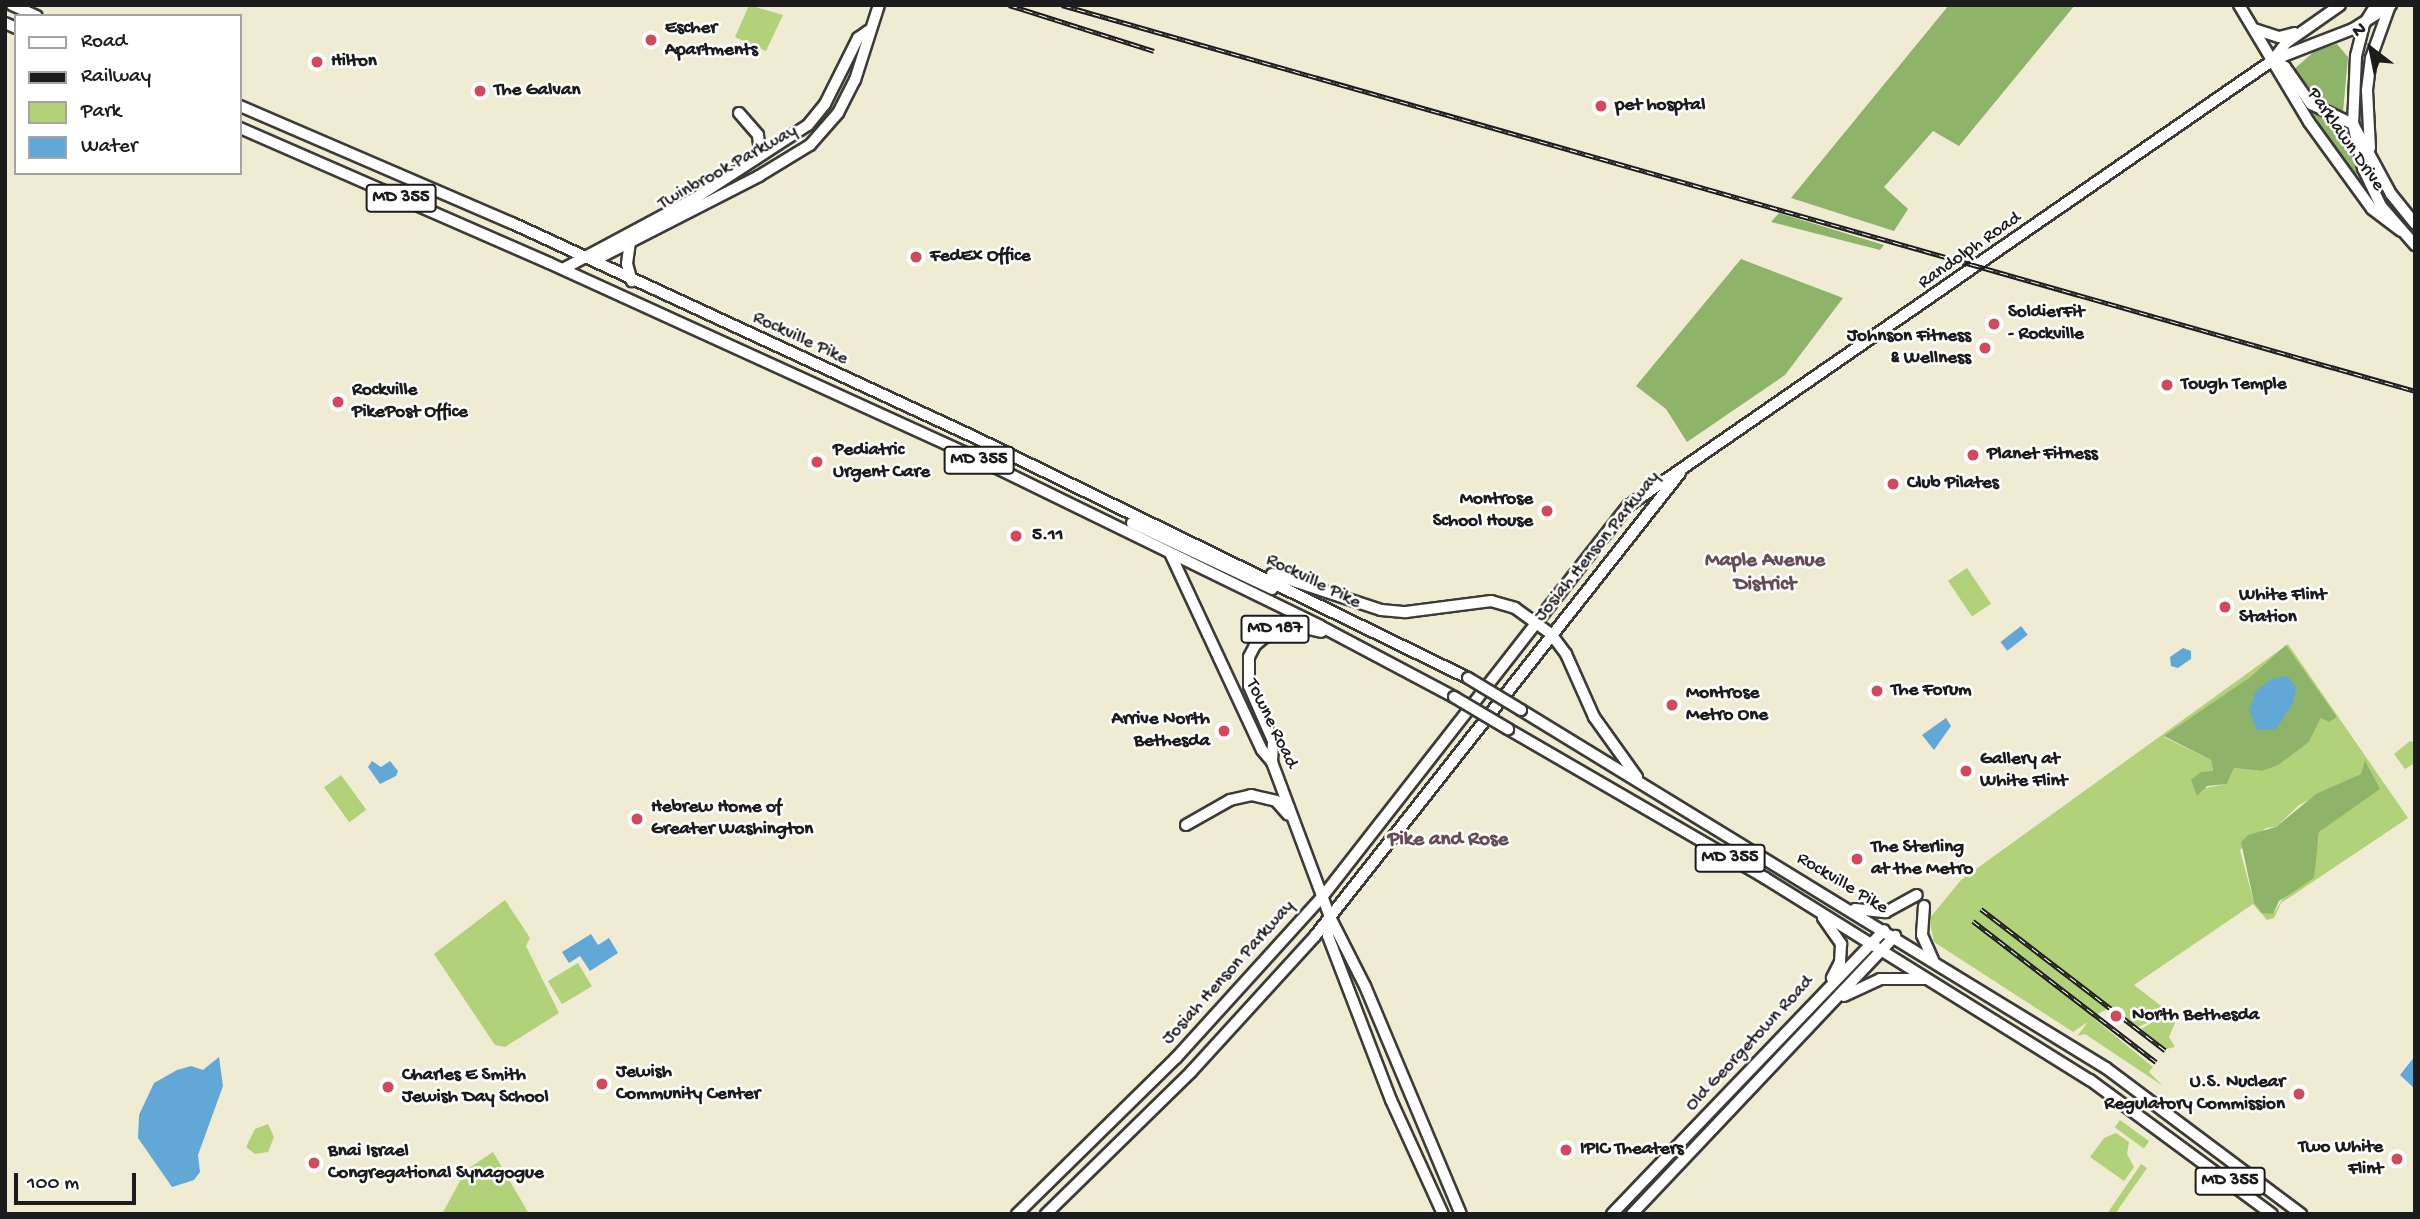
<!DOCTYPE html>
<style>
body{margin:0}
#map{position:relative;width:2420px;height:1219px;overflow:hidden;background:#f0ebd3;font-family:"Gochi Hand",sans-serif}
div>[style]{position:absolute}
.green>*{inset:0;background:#b2d279;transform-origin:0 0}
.forest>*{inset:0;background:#8db469}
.water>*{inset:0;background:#61a8d7;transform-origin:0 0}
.roads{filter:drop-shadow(2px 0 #3c3b37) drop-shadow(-2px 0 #3c3b37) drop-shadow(0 2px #3c3b37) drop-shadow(0 -2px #3c3b37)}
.secondary>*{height:10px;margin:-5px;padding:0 5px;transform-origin:5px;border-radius:5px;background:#fff}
.primary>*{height:10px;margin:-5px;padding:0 5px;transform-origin:5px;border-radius:5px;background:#fff}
.rail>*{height:5px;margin-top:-2.5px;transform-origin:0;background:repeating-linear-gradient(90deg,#fff 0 8px,#1c1c1c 0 16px);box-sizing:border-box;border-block:2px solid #1c1c1c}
.bridges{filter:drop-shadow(2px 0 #3c3b37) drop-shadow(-2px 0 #3c3b37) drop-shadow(0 2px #3c3b37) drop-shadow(0 -2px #3c3b37)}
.primary-bridge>*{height:10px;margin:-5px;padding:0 5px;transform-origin:5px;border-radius:5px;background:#fff}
.dots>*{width:19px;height:19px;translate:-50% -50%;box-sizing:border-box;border:4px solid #fff;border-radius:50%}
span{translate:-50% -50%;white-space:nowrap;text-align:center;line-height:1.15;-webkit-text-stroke:5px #fff;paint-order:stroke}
.shield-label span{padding:2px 5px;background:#fff;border:2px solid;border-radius:5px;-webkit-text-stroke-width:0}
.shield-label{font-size:18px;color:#1c1c1c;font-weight:700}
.poi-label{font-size:19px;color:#1c1c1c;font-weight:700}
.left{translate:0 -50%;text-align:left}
.right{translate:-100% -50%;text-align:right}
.street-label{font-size:19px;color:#1c1c1c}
.neighbourhood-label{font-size:21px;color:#664d55;font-weight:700}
.frame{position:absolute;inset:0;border:7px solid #1c1c1c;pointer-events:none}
.legend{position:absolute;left:14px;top:14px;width:228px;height:161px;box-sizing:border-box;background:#fff;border:2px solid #a4a4a4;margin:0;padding:9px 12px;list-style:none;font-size:21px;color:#1c1c1c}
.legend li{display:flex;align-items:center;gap:14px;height:35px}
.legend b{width:35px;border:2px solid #a4a4a4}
.north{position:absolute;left:2336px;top:14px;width:70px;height:70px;-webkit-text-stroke:5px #fff;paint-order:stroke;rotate:328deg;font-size:19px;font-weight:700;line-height:28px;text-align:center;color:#1c1c1c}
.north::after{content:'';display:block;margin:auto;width:24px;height:32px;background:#1c1c1c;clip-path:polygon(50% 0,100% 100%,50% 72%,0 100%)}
.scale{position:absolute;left:14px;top:1173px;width:122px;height:32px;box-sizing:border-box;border:4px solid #1c1c1c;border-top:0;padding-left:9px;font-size:21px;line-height:24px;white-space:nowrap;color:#1c1c1c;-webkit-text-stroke:5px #fff;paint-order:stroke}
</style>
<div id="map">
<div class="green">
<div style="clip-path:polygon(749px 5px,783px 15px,766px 51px,735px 37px)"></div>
<div style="left:1967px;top:568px;width:43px;height:23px;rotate:56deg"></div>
<div style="clip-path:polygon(evenodd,2288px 644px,2408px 818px,2281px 903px,2274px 918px,2267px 920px,2253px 904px,2134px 985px,2169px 1012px,2166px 1015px,2175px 1023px,2169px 1037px,2175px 1047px,2166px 1049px,2141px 1029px,2165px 1015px,2138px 1027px,2111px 1007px,2092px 1017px,2153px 1067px,2149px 1072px,2163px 1086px,2085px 1034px,2077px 1036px,2088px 1022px,2073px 1032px,1934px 942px,1929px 919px,1961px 880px,2288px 644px,2285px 646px,2337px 718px,2321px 718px,2309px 742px,2262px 771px,2234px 768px,2227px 784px,2199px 789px,2213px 771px,2211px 760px,2164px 737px,2250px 677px,2285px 646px,2288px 644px,2361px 774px,2354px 804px,2319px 832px,2318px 844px,2273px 914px,2254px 903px,2240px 850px,2266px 828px,2276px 827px,2299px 805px,2361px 774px)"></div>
<div style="clip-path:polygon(2410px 741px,2415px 743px,2415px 763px,2405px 769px,2394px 754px)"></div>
<div style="left:341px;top:775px;width:43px;height:21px;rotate:54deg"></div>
<div style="clip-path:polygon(505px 900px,530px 938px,526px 946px,559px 1013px,505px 1047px,495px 1045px,434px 954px)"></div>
<div style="left:578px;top:963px;width:27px;height:35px;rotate:59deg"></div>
<div style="left:2120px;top:1120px;width:36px;height:9px;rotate:36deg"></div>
<div style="clip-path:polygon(268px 1124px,274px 1137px,268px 1152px,255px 1154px,246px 1147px,255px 1129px)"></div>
<div style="clip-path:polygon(2116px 1133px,2129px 1142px,2127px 1154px,2134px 1167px,2124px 1181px,2090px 1157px,2104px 1138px)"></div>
<div style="clip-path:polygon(493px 1152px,529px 1214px,442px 1214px,466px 1170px)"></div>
<div style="clip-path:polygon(2141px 1164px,2147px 1168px,2115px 1214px,2107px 1214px)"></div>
</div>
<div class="forest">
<div style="clip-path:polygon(1949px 5px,2075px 5px,1959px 146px,1933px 131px,1884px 187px,1908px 209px,1894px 231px,1791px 198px)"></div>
<div style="clip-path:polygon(2337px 44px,2348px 57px,2343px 112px,2314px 98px,2293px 70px,2316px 50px)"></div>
<div style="clip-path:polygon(2311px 111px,2346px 127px,2359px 183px)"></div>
<div style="clip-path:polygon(1779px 213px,1884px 245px,1880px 250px,1771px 222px)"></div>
<div style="clip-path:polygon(1741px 259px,1843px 298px,1785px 375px,1687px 442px,1666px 409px,1636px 386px)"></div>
<div style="clip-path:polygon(2286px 645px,2337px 717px,2329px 722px,2321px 718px,2309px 742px,2278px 765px,2262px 771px,2234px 768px,2227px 784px,2207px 786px,2197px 796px,2191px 780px,2201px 772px,2213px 771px,2211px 760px,2164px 736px,2250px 677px)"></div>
<div style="clip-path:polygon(2365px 761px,2380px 789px,2319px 832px,2314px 878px,2279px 901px,2273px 914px,2262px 913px,2254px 903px,2241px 842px,2248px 835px,2276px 827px,2316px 794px,2361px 774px)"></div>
</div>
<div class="water">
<div style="left:2021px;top:626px;width:11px;height:26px;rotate:52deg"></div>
<div style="clip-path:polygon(2183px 648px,2191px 651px,2191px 659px,2178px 668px,2171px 666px,2170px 657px)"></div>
<div style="clip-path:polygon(2287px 676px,2296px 687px,2293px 703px,2276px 729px,2257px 730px,2249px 710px,2256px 691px,2271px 679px)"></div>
<div style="clip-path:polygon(1946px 718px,1951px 726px,1934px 750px,1922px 735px)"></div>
<div style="clip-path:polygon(372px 761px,381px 767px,390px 761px,398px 771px,396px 776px,380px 784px,368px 767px)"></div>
<div style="clip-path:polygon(591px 934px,598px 945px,609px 938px,618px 953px,590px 971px,580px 956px,569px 963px,562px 952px)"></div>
<div style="clip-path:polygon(2415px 1056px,2415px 1089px,2400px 1075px)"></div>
<div style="clip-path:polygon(219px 1057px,223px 1086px,198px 1155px,200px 1172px,194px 1180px,172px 1187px,138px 1138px,139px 1115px,154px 1083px,177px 1070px,191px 1066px,203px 1070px)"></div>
</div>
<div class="roads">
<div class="secondary">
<div style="left:2239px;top:5px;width:136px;rotate:59.1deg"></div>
<div style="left:2309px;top:122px;width:107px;rotate:54.1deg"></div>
<div style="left:2372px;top:209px;width:36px;rotate:37deg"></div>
<div style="left:2376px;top:5px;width:22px;rotate:122deg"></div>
<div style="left:2364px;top:24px;width:33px;rotate:104deg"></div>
<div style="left:2356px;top:56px;width:68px;rotate:92.5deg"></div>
<div style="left:2353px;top:124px;width:45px;rotate:77.2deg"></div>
<div style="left:2363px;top:168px;width:42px;rotate:64.7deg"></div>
<div style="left:2381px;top:206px;width:52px;rotate:48.9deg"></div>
<div style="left:2274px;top:60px;width:13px;rotate:32deg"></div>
<div style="left:2285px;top:67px;width:45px;rotate:54.9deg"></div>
<div style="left:2311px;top:104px;width:47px;rotate:25.5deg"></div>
<div style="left:2353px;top:124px;width:80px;rotate:61.5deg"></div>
<div style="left:2391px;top:194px;width:38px;rotate:51deg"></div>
<div style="left:739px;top:113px;width:29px;rotate:49deg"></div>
<div style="left:758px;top:135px;width:18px;rotate:84deg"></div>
<div style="left:760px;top:153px;width:9px;rotate:131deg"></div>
<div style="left:2370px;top:148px;width:58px;rotate:-93deg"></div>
<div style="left:2367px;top:90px;width:32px;rotate:-83deg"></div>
<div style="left:2371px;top:58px;width:53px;rotate:-70.2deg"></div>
<div style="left:588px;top:258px;width:11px"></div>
<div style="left:599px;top:258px;width:180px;rotate:-27.1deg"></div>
<div style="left:759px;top:176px;width:60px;rotate:-31.3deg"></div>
<div style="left:810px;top:145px;width:43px;rotate:-48.8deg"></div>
<div style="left:838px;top:113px;width:37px;rotate:-63deg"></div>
<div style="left:855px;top:80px;width:79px;rotate:-72.3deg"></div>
<div style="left:563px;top:269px;width:152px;rotate:-28.2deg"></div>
<div style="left:697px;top:197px;width:132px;rotate:-33deg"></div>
<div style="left:808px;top:125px;width:27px;rotate:-51deg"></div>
<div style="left:825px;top:104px;width:74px;rotate:-63.4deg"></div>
<div style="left:858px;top:38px;width:12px;rotate:-35deg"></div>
</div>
<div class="primary">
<div style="left:12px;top:5px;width:27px;rotate:24deg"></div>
<div style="left:5px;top:23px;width:12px;rotate:24deg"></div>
<div style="left:2254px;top:29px;width:26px;rotate:18deg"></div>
<div style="left:2279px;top:37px;width:16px;rotate:-14deg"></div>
<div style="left:2273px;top:60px;width:21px;rotate:-53deg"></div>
<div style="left:2286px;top:43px;width:66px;rotate:-35.1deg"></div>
<div style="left:240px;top:106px;width:296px;rotate:23.3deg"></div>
<div style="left:512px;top:223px;width:509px;rotate:24.85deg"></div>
<div style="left:974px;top:437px;width:550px;rotate:26.01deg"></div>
<div style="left:240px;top:128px;width:337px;rotate:23.6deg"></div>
<div style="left:549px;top:263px;width:458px;rotate:24.5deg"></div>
<div style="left:966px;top:453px;width:394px;rotate:26deg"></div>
<div style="left:1320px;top:626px;width:152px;rotate:27.9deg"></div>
<div style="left:630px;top:242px;width:22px;rotate:98deg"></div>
<div style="left:627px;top:264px;width:18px;rotate:74deg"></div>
<div style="left:1132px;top:523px;width:155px;rotate:25.2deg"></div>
<div style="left:1170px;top:553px;width:217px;rotate:65deg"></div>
<div style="left:1262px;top:750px;width:16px;rotate:50deg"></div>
<div style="left:1272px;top:762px;width:165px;rotate:69.5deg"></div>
<div style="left:1330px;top:917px;width:77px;rotate:63.1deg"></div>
<div style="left:1365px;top:986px;width:247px;rotate:67.2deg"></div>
<div style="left:1272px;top:574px;width:115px;rotate:18.3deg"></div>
<div style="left:1381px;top:610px;width:25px;rotate:5deg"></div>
<div style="left:1406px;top:612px;width:86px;rotate:-7.4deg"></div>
<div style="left:1491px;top:601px;width:25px;rotate:16deg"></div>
<div style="left:1515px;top:608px;width:44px;rotate:35.8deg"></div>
<div style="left:1551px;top:634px;width:25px;rotate:53deg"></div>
<div style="left:1566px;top:654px;width:69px;rotate:66deg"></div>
<div style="left:1594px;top:717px;width:74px;rotate:54.4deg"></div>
<div style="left:1521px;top:710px;width:686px;rotate:31.47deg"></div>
<div style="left:2106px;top:1068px;width:244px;rotate:36.8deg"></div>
<div style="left:1508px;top:729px;width:297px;rotate:30.1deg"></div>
<div style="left:1765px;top:878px;width:383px;rotate:31.9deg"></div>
<div style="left:2090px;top:1080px;width:226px;rotate:36.4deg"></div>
<div style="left:1272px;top:762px;width:21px;rotate:-87deg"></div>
<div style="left:1273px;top:741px;width:60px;rotate:-113.6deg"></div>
<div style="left:1249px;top:686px;width:29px;rotate:-90deg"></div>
<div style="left:1249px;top:657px;width:13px;rotate:-63deg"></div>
<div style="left:1255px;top:645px;width:26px;rotate:-39deg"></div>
<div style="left:1275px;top:629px;width:21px;rotate:-8deg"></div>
<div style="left:1296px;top:626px;width:26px;rotate:13deg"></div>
<div style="left:1186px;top:825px;width:51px;rotate:-29.6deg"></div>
<div style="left:1230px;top:800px;width:22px;rotate:-13deg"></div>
<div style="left:1251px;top:795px;width:26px;rotate:13deg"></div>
<div style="left:1276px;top:801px;width:18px;rotate:49deg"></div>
<div style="left:1924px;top:906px;width:29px;rotate:94deg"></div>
<div style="left:1922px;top:935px;width:27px;rotate:66deg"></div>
<div style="left:1855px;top:909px;width:31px;rotate:6deg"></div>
<div style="left:1886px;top:912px;width:35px;rotate:-29deg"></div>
<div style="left:1330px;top:918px;width:18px;rotate:96deg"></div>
<div style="left:1328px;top:936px;width:176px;rotate:69deg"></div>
<div style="left:1391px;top:1100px;width:125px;rotate:65.5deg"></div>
<div style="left:1823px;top:918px;width:32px;rotate:55deg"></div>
<div style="left:1841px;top:944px;width:18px;rotate:93deg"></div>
<div style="left:1840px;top:962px;width:18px;rotate:117deg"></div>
<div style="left:1844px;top:996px;width:40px;rotate:-25deg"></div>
<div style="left:1880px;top:979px;width:45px"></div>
<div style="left:1017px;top:1214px;width:223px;rotate:-44.5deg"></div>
<div style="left:1176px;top:1058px;width:219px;rotate:-47.8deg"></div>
<div style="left:1323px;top:896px;width:495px;rotate:-52deg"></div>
<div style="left:1628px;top:506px;width:784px;rotate:-34.66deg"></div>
<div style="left:2273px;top:60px;width:86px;rotate:-21.2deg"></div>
<div style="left:2353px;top:29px;width:45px;rotate:-32.3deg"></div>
<div style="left:1046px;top:1214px;width:203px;rotate:-44.4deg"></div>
<div style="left:1191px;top:1072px;width:184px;rotate:-47.6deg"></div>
<div style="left:1315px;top:936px;width:590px;rotate:-51.75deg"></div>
<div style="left:1612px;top:1214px;width:393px;rotate:-46.2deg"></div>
<div style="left:1632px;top:1214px;width:383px;rotate:-46.6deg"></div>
</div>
</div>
<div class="rail">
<div style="left:1009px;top:5px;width:152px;rotate:17.6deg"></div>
<div style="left:1062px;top:5px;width:1407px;rotate:15.92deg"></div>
<div style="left:1981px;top:909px;width:232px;rotate:37.5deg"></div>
<div style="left:1973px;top:921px;width:231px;rotate:37.6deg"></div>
</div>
<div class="bridges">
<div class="primary-bridge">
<div style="left:1468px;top:678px;width:62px;rotate:31.1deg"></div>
<div style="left:1454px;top:697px;width:63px;rotate:30.7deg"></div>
</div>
</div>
<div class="dots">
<div style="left:651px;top:40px;background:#d1495b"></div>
<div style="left:317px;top:62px;background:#d1495b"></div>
<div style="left:480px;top:91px;background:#d1495b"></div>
<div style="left:1601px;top:106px;background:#d1495b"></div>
<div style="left:916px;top:257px;background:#d1495b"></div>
<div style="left:1994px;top:324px;background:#d1495b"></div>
<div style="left:1985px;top:348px;background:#d1495b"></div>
<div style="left:2167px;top:385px;background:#d1495b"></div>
<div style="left:338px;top:402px;background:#d1495b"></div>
<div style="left:1973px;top:455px;background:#d1495b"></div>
<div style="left:817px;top:462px;background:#d1495b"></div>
<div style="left:1893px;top:484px;background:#d1495b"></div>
<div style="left:1547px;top:511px;background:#d1495b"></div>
<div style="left:1016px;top:536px;background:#d1495b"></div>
<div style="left:2225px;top:607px;background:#d1495b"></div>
<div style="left:1877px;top:691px;background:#d1495b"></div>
<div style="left:1672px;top:705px;background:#d1495b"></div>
<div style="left:1224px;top:731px;background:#d1495b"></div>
<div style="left:1966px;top:771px;background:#d1495b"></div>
<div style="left:637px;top:819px;background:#d1495b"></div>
<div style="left:1857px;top:859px;background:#d1495b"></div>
<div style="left:2116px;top:1016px;background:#d1495b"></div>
<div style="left:602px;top:1084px;background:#d1495b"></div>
<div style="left:388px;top:1087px;background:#d1495b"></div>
<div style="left:2299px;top:1094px;background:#d1495b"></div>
<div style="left:1566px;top:1150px;background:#d1495b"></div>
<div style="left:2397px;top:1159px;background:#d1495b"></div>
<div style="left:314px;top:1163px;background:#d1495b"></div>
</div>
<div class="shield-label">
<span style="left:401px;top:198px">MD 355</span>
<span style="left:979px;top:460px">MD 355</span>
<span style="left:1275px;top:629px">MD 187</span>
<span style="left:1730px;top:858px">MD 355</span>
<span style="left:2230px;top:1181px">MD 355</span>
</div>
<div class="poi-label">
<span class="left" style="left:665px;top:40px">Escher<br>Apartments</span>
<span class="left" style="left:331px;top:62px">Hilton</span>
<span class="left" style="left:494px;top:91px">The Galvan</span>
<span class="left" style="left:1615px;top:106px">pet hosptal</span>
<span class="left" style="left:930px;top:257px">FedEx Office</span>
<span class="left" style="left:2008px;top:324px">SoldierFit<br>- Rockville</span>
<span class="right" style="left:1971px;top:348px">Johnson Fitness<br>&amp; Wellness</span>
<span class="left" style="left:2181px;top:385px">Tough Temple</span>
<span class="left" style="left:352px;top:402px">Rockville<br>PikePost Office</span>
<span class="left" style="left:833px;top:462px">Pediatric<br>Urgent Care</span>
<span class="left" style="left:1987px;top:455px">Planet Fitness</span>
<span class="left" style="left:1907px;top:484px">Club Pilates</span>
<span class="right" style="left:1533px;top:511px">Montrose<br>School House</span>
<span class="left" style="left:1032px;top:536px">5.11</span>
<span class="left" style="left:2239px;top:607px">White Flint<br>Station</span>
<span class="left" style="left:1891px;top:691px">The Forum</span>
<span class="left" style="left:1686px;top:705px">Montrose<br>Metro One</span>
<span class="right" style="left:1210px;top:731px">Arrive North<br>Bethesda</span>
<span class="left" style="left:1980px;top:771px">Gallery at<br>White Flint</span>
<span class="left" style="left:651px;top:819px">Hebrew Home of<br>Greater Washington</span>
<span class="left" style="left:1871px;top:859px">The Sterling<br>at the Metro</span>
<span class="left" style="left:2132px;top:1016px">North Bethesda</span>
<span class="left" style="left:616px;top:1084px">Jewish<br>Community Center</span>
<span class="left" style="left:402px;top:1087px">Charles E Smith<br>Jewish Day School</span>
<span class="right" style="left:2285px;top:1094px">U.S. Nuclear<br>Regulatory Commission</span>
<span class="right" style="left:2383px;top:1159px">Two White<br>Flint</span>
<span class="left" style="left:1580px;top:1150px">IPIC Theaters</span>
<span class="left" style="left:328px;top:1163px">Bnai Israel<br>Congregational Synagogue</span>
</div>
<div class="street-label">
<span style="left:2345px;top:140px;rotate:55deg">Parklawn Drive</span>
<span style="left:728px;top:168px;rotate:-29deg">Twinbrook Parkway</span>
<span style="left:1970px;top:251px;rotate:-35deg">Randolph Road</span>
<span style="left:800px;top:339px;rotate:25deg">Rockville Pike</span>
<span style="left:1598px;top:547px;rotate:-51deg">Josiah Henson Parkway</span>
<span style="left:1313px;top:582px;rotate:26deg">Rockville Pike</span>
<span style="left:1271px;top:724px;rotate:64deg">Towne Road</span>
<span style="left:1842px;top:884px;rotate:31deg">Rockville Pike</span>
<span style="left:1229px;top:973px;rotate:-48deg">Josiah Henson Parkway</span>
<span style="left:1750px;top:1044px;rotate:-47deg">Old Georgetown Road</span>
</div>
<div class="neighbourhood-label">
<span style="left:1765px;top:574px">Maple Avenue<br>District</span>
<span style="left:1448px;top:841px">Pike and Rose</span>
</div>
<div class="frame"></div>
<ul class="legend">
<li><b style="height:9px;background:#fff"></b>Road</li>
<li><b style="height:9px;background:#1c1c1c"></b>Railway</li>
<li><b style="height:19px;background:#b2d279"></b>Park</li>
<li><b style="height:19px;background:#61a8d7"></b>Water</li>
</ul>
<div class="north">N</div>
<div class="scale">100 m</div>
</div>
